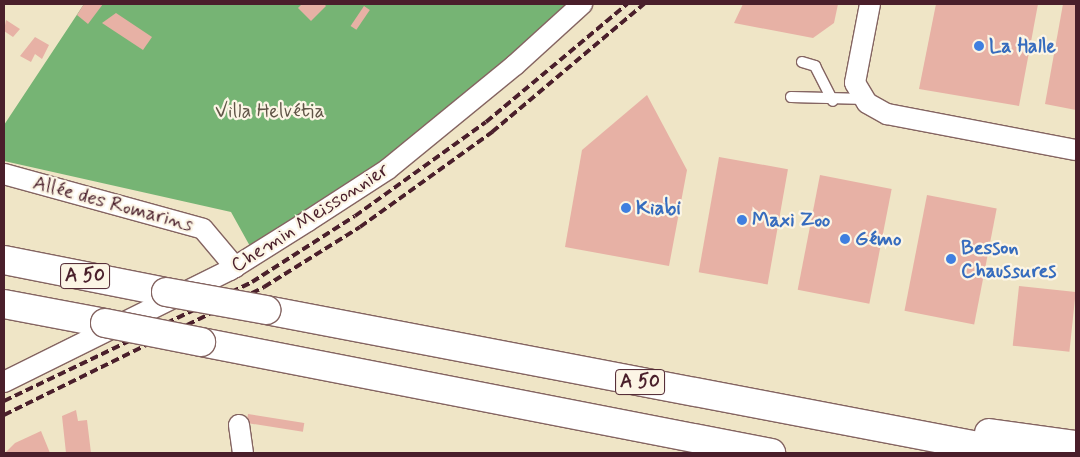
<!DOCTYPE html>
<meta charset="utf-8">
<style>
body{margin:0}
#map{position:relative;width:1080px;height:457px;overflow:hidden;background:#efe5c6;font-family:Mynerve,sans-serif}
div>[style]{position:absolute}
.forest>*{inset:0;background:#76b474}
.building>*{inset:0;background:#e7b1a5;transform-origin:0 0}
.roads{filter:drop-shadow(1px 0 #846461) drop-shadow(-1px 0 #846461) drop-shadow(0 1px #846461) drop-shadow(0 -1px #846461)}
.lane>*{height:10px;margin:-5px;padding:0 5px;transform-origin:5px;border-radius:5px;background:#fff}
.street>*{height:20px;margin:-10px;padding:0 10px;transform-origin:10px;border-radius:10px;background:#fff}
.highway>*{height:28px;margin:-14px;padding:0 14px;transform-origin:14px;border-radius:14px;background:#fff}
.rail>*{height:4px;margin-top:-2px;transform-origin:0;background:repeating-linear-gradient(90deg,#4a1f2b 0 8px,transparent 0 12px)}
.bridges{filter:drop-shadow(1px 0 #846461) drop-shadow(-1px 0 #846461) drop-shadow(0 1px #846461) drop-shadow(0 -1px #846461)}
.highway-bridge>*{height:28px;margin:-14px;padding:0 14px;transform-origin:14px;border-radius:14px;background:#fff}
.dots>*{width:14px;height:14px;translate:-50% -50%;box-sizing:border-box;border:2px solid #fcf5e5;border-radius:50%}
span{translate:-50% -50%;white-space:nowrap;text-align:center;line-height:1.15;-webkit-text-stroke:4.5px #fcf5e5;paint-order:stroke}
.shield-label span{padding:1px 4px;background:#fcf5e5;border:1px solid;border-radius:4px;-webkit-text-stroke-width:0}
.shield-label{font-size:19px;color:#4a1f2b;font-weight:700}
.shop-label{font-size:20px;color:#366cbe;font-weight:700}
.left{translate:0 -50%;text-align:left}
.park-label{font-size:20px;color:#605547}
.street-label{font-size:20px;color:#4a1f2b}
.frame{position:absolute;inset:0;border:5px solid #4a1f2b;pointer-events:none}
</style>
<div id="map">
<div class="forest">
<div style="clip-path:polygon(84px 4px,578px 4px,432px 127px,251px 248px,231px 212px,4px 161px,4px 125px)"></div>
</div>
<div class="building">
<div style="clip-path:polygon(84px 4px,103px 4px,88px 24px,77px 15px)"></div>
<div style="clip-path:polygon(302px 4px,324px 4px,326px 6px,311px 21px,298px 8px)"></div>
<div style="clip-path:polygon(743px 4px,838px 4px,834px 23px,813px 38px,734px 23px)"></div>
<div style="clip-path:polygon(936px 4px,1038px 4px,1019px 106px,919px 89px)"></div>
<div style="clip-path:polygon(1063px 4px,1076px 4px,1076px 110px,1045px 104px)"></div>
<div style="left:364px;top:6px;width:7px;height:24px;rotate:34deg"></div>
<div style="clip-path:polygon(116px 13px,152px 37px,143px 50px,102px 23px)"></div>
<div style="clip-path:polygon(6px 20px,20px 29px,13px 37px,4px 31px)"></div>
<div style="clip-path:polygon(35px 37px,49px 45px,42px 59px,35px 54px,31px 62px,20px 56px)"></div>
<div style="clip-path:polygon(647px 95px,687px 170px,669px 266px,565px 247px,582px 150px)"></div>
<div style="left:719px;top:157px;width:70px;height:117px;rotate:10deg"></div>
<div style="left:820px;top:175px;width:73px;height:117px;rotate:11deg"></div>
<div style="left:927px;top:195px;width:71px;height:118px;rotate:11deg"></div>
<div style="left:1019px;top:286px;width:57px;height:60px;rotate:6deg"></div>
<div style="clip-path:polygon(76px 410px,78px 421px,87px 420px,91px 453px,66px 453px,62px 416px)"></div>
<div style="left:248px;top:414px;width:57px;height:9px;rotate:9deg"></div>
<div style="clip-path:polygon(41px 431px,50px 453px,5px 453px,15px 443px)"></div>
</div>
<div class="roads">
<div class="lane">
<div style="left:802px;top:62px;width:14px;rotate:17deg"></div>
<div style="left:815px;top:66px;width:39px;rotate:63deg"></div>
<div style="left:791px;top:97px;width:74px;rotate:1.5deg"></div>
</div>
<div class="street">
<div style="left:870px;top:4px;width:80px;rotate:100.8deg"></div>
<div style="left:855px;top:83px;width:23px;rotate:59deg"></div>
<div style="left:867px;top:103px;width:23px;rotate:29deg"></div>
<div style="left:887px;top:114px;width:192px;rotate:10.8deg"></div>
<div style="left:4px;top:174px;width:206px;rotate:15.4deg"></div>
<div style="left:203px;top:229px;width:50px;rotate:49.9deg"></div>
<div style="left:4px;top:382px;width:252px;rotate:-26.4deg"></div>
<div style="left:230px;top:270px;width:92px;rotate:-32.1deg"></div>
<div style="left:308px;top:221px;width:95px;rotate:-33deg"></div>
<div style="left:388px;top:169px;width:164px;rotate:-39.3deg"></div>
<div style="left:515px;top:65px;width:91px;rotate:-42.3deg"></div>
<div style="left:239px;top:425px;width:28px;rotate:82deg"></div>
</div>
<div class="highway">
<div style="left:4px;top:260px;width:165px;rotate:11.2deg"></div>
<div style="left:4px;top:304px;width:103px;rotate:10.7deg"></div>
<div style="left:266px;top:310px;width:762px;rotate:10.82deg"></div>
<div style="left:201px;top:342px;width:581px;rotate:11.02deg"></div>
<div style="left:989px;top:433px;width:88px;rotate:7.9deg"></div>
</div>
</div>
<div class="rail">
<div style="left:4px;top:401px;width:275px;rotate:-25.6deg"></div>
<div style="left:252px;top:282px;width:122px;rotate:-32.7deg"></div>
<div style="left:355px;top:216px;width:161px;rotate:-35.7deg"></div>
<div style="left:486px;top:122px;width:184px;rotate:-39.9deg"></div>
<div style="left:4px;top:415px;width:290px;rotate:-26.2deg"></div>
<div style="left:264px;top:287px;width:113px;rotate:-32deg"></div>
<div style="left:360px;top:227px;width:163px;rotate:-35.7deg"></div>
<div style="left:492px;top:132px;width:199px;rotate:-40.1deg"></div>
</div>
<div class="bridges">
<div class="highway-bridge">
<div style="left:166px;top:292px;width:102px;rotate:10.2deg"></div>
<div style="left:105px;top:323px;width:98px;rotate:11.2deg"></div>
</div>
</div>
<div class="dots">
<div style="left:979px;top:46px;background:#3f7fe0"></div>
<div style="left:626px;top:208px;background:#3f7fe0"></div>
<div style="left:742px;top:220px;background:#3f7fe0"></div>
<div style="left:845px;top:239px;background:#3f7fe0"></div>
<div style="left:951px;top:259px;background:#3f7fe0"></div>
</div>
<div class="shield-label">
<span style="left:85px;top:276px">A 50</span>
<span style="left:640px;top:382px">A 50</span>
</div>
<div class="shop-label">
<span class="left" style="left:989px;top:46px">La Halle</span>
<span class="left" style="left:636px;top:208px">Kiabi</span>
<span class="left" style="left:752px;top:220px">Maxi Zoo</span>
<span class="left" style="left:855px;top:239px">Gémo</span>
<span class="left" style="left:961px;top:260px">Besson<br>Chaussures</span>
</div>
<div class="park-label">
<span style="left:270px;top:111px">Villa Helvétia</span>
</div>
<div class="street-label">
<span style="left:113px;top:204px;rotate:15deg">Allée des Romarins</span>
<span style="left:310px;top:218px;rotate:-33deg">Chemin Meissonnier</span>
</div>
<div class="frame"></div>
</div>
